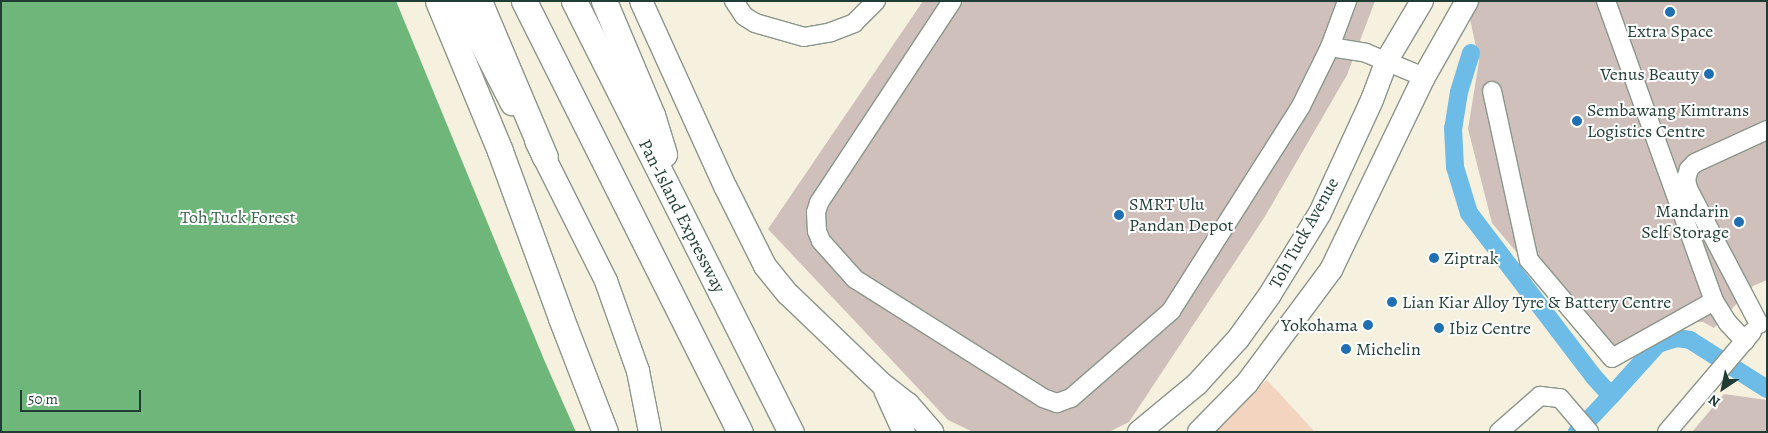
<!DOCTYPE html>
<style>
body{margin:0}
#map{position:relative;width:1768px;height:433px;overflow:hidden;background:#f6f0df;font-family:Alegreya,serif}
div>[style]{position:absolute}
.built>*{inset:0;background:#f3d4bf}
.industrial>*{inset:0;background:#cfc0bb}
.forest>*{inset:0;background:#6fb67a}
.canal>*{height:18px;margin:-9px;padding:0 9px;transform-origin:9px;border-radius:9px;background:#6dbbe7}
.roads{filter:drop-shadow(1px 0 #8a968a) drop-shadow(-1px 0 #8a968a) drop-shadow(0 1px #8a968a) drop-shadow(0 -1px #8a968a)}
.minor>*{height:18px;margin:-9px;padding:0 9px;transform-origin:9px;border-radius:9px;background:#fff}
.major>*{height:22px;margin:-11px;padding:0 11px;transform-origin:11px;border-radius:11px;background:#fff}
.highway>*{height:25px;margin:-12.5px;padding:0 12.5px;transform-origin:12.5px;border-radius:12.5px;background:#fff}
.dots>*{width:14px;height:14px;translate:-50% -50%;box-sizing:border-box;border:2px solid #fff;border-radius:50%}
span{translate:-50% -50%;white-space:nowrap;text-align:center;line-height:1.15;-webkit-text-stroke:4px #fff;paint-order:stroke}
.poi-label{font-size:18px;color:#1f3d34}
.right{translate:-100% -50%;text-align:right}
.left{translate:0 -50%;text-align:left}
.street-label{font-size:18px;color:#1f3d34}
.park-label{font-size:18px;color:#3a634b}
.frame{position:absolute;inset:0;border:2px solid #1f3d34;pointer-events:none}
.north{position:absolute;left:1698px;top:363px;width:50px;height:50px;-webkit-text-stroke:4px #fff;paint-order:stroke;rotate:214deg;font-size:14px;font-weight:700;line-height:20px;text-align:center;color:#1f3d34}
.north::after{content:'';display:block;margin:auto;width:18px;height:22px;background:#1f3d34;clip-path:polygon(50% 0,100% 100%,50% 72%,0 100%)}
.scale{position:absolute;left:20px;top:390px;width:121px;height:22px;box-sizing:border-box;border:2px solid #1f3d34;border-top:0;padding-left:6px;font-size:15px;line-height:18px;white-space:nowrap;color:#1f3d34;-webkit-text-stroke:4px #fff;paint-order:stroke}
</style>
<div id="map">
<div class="built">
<div style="clip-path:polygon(1267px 380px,1315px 432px,1210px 432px)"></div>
</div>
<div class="industrial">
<div style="clip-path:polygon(923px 1px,1375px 1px,1347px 75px,1264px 218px,1129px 422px,1109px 432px,973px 432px,948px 420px,768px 229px)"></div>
<div style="clip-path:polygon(1474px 1px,1767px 1px,1767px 280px,1753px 286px,1714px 328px,1703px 322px,1675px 322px,1613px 367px,1492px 223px,1468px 129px,1479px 61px,1468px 10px)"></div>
<div style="clip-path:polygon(1724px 394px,1767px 400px,1767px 432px,1692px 432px)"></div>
</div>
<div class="forest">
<div style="clip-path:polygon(1px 1px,396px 1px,545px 362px,576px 432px,1px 432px)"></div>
</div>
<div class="canal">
<div style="left:1471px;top:53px;width:41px;rotate:107.1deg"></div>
<div style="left:1459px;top:92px;width:36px;rotate:99deg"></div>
<div style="left:1453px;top:128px;width:39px;rotate:87deg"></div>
<div style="left:1455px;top:167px;width:48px;rotate:73.1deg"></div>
<div style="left:1469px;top:213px;width:206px;rotate:52.7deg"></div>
<div style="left:1594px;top:377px;width:25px;rotate:48deg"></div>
<div style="left:1611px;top:396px;width:70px;rotate:-47.9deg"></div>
<div style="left:1658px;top:344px;width:19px;rotate:-18deg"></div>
<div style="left:1676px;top:338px;width:14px;rotate:8deg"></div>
<div style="left:1690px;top:340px;width:91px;rotate:32.5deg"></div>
<div style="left:1577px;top:432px;width:50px;rotate:-46.6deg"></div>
</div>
<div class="roads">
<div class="minor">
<div style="left:734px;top:1px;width:18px;rotate:56deg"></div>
<div style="left:744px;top:16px;width:13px;rotate:32deg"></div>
<div style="left:755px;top:23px;width:51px;rotate:15.9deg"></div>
<div style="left:804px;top:37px;width:27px;rotate:-10deg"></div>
<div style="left:831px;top:32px;width:25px;rotate:-21deg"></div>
<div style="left:854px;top:23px;width:31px;rotate:-45deg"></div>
<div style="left:952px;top:1px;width:242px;rotate:123.4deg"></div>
<div style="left:819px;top:203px;width:9px;rotate:108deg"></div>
<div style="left:816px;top:212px;width:19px;rotate:87deg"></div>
<div style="left:817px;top:231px;width:11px;rotate:68deg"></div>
<div style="left:821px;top:241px;width:51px;rotate:48.2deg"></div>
<div style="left:855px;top:279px;width:222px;rotate:32.3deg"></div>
<div style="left:1043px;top:398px;width:15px;rotate:20deg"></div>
<div style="left:1057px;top:403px;width:15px;rotate:-20deg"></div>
<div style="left:1071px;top:398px;width:133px;rotate:-41deg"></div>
<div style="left:1171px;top:311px;width:243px;rotate:-57.6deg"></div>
<div style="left:1301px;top:106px;width:66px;rotate:-63.8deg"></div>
<div style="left:1330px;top:47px;width:49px;rotate:-69.7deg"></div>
<div style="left:1606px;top:1px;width:319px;rotate:70.2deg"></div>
<div style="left:1714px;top:301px;width:26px;rotate:58deg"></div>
<div style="left:1728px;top:323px;width:25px;rotate:47deg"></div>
<div style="left:1330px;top:47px;width:36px;rotate:9deg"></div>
<div style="left:1366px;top:53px;width:63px;rotate:22.5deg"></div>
<div style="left:1492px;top:91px;width:173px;rotate:77.7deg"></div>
<div style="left:1529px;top:260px;width:128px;rotate:49.7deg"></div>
<div style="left:1612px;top:358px;width:117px;rotate:-29.2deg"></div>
<div style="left:1759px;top:324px;width:153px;rotate:-117.7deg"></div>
<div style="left:1688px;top:189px;width:10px;rotate:-101deg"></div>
<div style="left:1686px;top:179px;width:10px;rotate:-73deg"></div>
<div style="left:1689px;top:169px;width:8px;rotate:-45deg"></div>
<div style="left:1695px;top:163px;width:79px;rotate:-24.6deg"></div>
<div style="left:1499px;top:432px;width:55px;rotate:-41.3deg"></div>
<div style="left:1540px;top:396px;width:20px;rotate:6deg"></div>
<div style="left:1560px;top:398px;width:45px;rotate:49.5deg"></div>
<div style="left:1667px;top:432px;width:131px;rotate:-49.6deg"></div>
</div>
<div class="major">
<div style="left:459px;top:1px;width:116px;rotate:62.8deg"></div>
<div style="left:641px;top:1px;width:205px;rotate:65.6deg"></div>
<div style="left:726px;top:188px;width:87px;rotate:63.4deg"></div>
<div style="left:765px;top:266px;width:36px;rotate:51deg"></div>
<div style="left:788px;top:294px;width:130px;rotate:43.8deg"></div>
<div style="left:882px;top:384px;width:33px;rotate:38deg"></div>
<div style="left:908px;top:404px;width:37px;rotate:49deg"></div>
<div style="left:536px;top:141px;width:157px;rotate:63.4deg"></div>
<div style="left:606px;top:281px;width:96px;rotate:70.4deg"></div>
<div style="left:638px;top:371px;width:62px;rotate:78.9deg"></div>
<div style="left:885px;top:390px;width:46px;rotate:65.7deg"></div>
<div style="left:1139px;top:432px;width:75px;rotate:-39.6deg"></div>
<div style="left:1197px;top:384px;width:61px;rotate:-47.7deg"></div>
<div style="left:1238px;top:339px;width:53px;rotate:-54.2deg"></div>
<div style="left:1269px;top:296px;width:97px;rotate:-58.4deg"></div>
<div style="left:1320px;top:213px;width:124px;rotate:-65.3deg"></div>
<div style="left:1372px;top:100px;width:43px;rotate:-69.4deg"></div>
<div style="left:1387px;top:60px;width:69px;rotate:-59.3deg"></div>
<div style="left:1199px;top:432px;width:69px;rotate:-45.6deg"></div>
<div style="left:1247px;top:383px;width:141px;rotate:-53.4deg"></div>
<div style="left:1331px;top:270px;width:214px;rotate:-64.3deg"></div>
<div style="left:1424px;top:77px;width:87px;rotate:-60.5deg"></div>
</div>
<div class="highway">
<div style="left:438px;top:1px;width:162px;rotate:67.5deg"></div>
<div style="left:500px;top:151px;width:178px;rotate:69.9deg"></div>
<div style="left:561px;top:318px;width:122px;rotate:68.9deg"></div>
<div style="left:479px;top:1px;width:169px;rotate:67.1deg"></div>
<div style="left:524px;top:1px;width:482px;rotate:63.4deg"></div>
<div style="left:574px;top:1px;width:483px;rotate:63.3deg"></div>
<div style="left:604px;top:1px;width:124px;rotate:67.2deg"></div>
<div style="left:652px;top:115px;width:41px;rotate:72.9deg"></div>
</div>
</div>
<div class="dots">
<div style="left:1670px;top:12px;background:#1f6fb2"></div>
<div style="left:1709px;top:74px;background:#1f6fb2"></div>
<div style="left:1577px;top:121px;background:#1f6fb2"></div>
<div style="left:1119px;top:215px;background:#1f6fb2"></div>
<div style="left:1739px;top:222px;background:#1f6fb2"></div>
<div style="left:1434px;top:258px;background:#1f6fb2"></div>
<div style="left:1392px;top:302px;background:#1f6fb2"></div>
<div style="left:1368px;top:325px;background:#1f6fb2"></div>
<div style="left:1439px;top:328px;background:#1f6fb2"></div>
<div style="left:1346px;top:349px;background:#1f6fb2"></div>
</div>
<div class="poi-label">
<span style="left:1670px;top:31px">Extra Space</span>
<span class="right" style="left:1699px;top:74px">Venus Beauty</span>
<span class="left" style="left:1587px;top:121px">Sembawang Kimtrans<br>Logistics Centre</span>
<span class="left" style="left:1129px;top:215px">SMRT Ulu<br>Pandan Depot</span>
<span class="right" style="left:1729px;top:222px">Mandarin<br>Self Storage</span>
<span class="left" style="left:1444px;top:258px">Ziptrak</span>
<span class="left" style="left:1402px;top:302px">Lian Kiar Alloy Tyre &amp; Battery Centre</span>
<span class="right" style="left:1358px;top:325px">Yokohama</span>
<span class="left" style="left:1449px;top:328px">Ibiz Centre</span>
<span class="left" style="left:1356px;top:349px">Michelin</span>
</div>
<div class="street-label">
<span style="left:682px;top:216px;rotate:63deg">Pan-Island Expressway</span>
<span style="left:1304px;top:233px;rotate:-61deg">Toh Tuck Avenue</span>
</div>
<div class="park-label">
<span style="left:238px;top:217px">Toh Tuck Forest</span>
</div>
<div class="frame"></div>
<div class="north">N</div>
<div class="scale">50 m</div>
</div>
